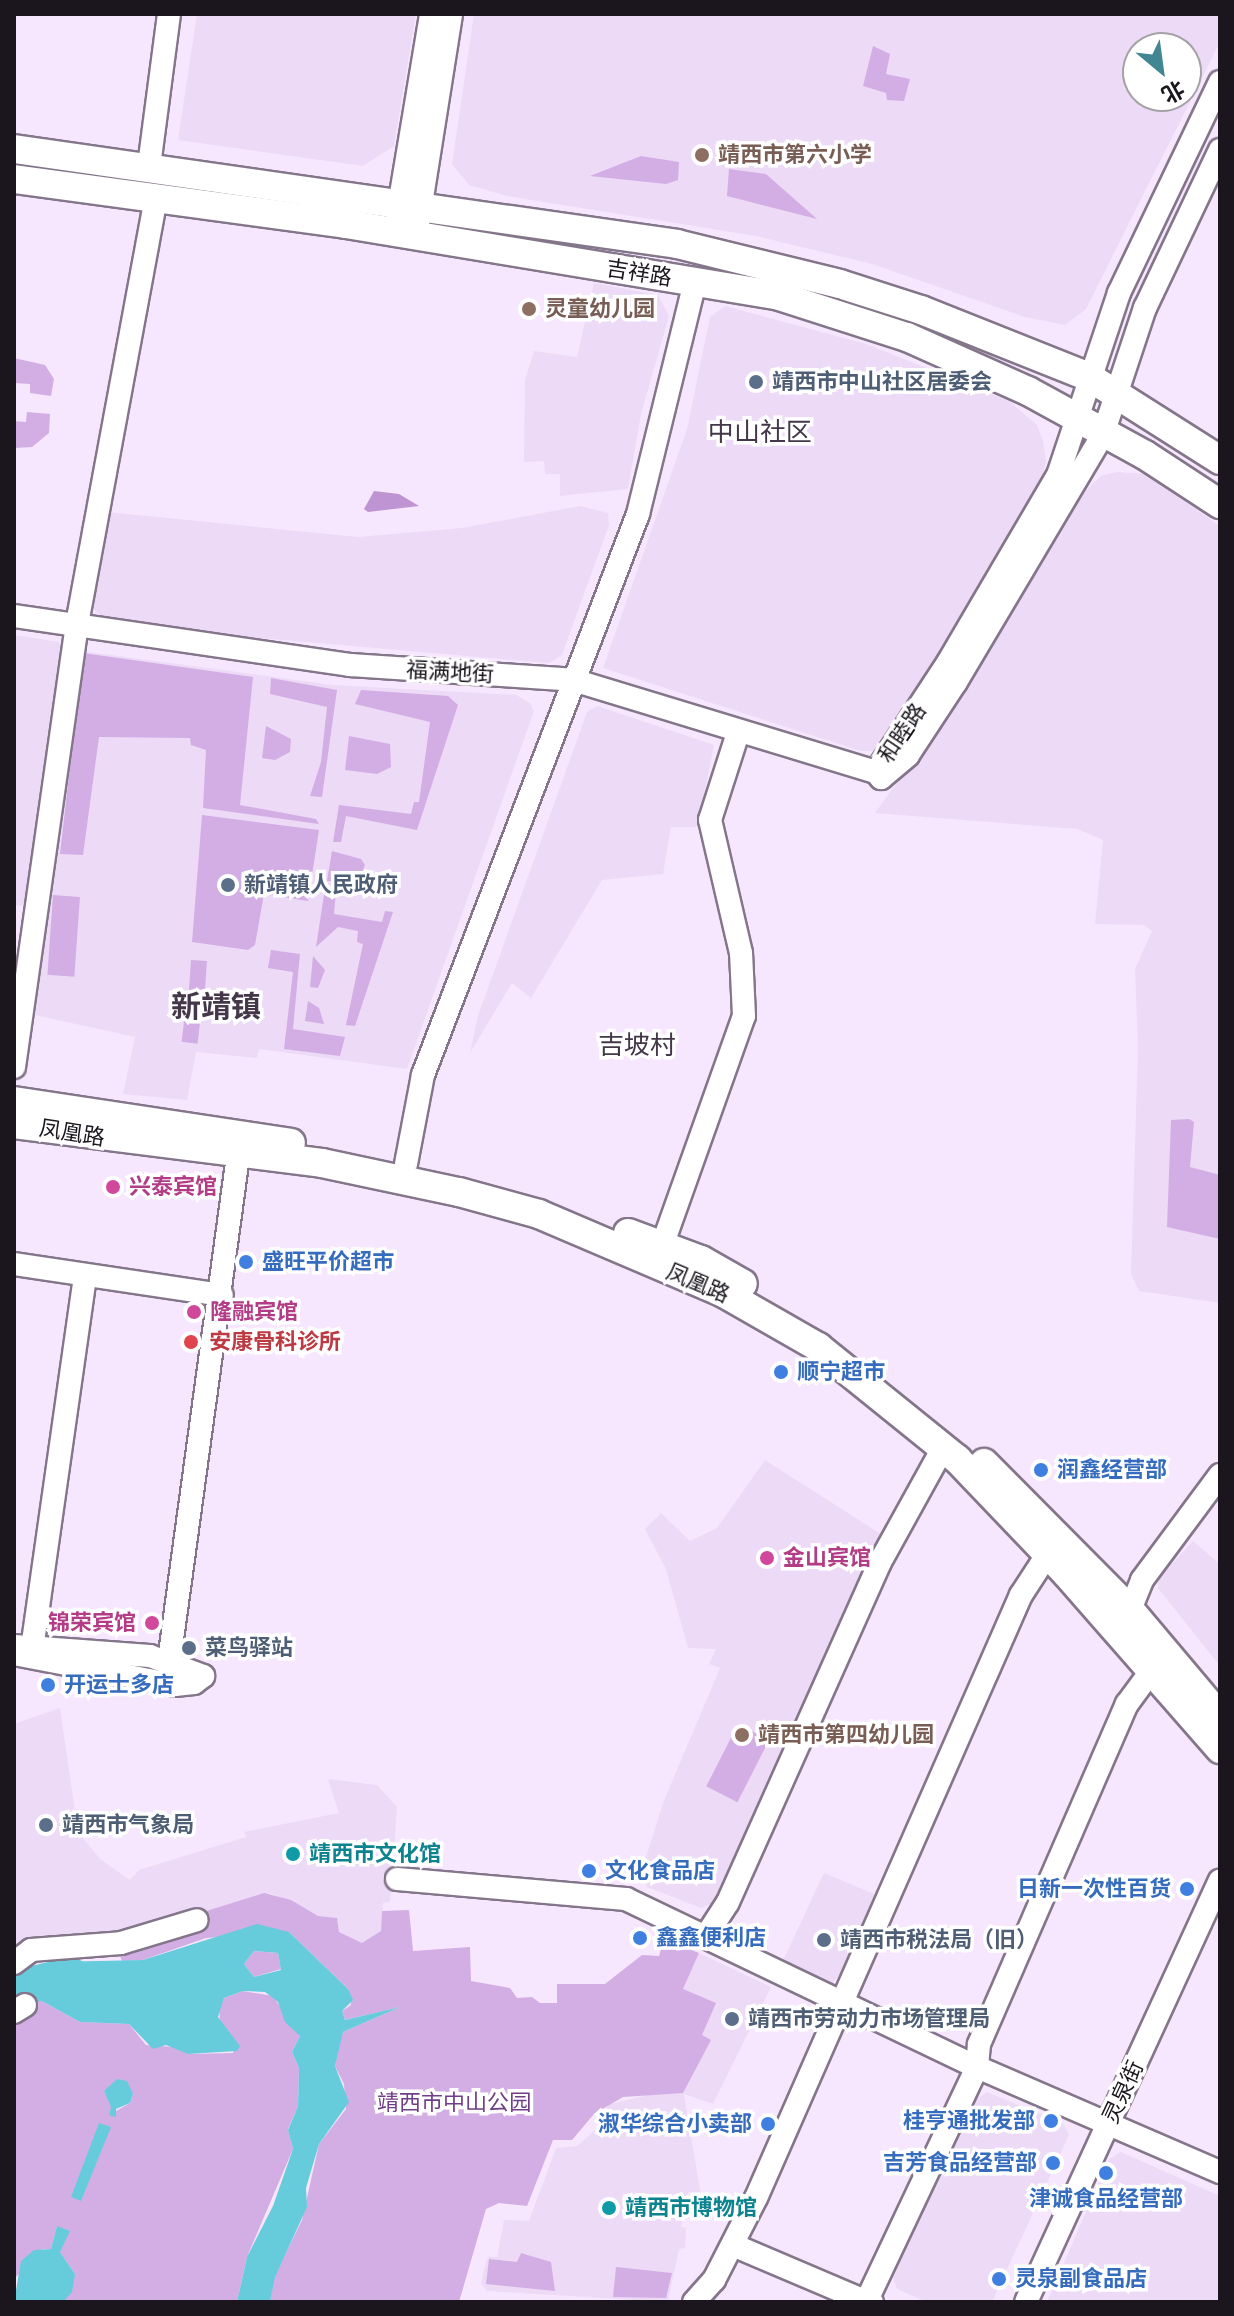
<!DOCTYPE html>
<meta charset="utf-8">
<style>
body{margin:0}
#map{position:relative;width:1234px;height:2316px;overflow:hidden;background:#f6e7fe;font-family:Poppins,"Noto Sans SC",sans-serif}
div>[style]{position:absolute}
.built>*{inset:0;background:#eddaf7}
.green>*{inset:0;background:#d3aee4;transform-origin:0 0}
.forest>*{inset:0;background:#be94d2}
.water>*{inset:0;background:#66ccdc}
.river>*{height:36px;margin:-18px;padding:0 18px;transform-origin:18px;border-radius:18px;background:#66ccdc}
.roads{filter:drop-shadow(2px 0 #84768a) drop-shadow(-2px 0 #84768a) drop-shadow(0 2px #84768a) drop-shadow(0 -2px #84768a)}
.minor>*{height:22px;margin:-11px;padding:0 11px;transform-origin:11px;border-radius:11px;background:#fff}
.major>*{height:28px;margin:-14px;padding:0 14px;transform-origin:14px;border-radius:14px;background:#fff}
.dots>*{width:22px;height:22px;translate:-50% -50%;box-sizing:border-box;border:4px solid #fff;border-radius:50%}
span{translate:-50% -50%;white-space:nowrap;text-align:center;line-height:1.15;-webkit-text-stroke:7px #fff;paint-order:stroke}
.education-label{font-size:22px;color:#785e54;font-weight:700}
.left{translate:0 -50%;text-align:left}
.street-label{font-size:22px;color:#1b161e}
.service-label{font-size:22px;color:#4e5e75;font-weight:700}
.hotel-label{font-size:22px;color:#b23c85;font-weight:700}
.right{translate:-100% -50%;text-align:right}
.shop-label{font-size:22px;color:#366cbe;font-weight:700}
.health-label{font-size:22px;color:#be3a42;font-weight:700}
.culture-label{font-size:22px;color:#0d838f;font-weight:700}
.park-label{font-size:22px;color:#713e88}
.quarter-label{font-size:26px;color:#433749}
.district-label{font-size:30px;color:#433749;font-weight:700}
.frame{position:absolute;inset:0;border:16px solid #1b161e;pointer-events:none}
.north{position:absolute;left:1122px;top:32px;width:80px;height:80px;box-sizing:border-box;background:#fff;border:2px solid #a4a2a5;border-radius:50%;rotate:151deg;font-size:22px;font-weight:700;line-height:32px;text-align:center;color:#1b161e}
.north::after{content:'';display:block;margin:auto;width:28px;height:36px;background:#418692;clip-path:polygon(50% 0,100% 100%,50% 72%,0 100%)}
</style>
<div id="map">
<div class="built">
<div style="clip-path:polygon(197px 14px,416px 14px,394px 146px,363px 166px,178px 140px)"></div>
<div style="clip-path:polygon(evenodd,474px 14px,1220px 14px,1220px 42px,1086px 309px,1065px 325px,1025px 317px,872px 264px,756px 236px,507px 196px,469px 185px,452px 164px,474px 14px,1138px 48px,1186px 48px,1186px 96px,1138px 96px,1138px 48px)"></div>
<div style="clip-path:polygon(594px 283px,658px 295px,669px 316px,641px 414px,628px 489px,560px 496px,560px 474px,545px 474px,544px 461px,524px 462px,525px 380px,534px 351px,577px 357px)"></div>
<div style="clip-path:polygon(725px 306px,866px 344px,1009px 401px,1037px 425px,1043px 441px,1046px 461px,1039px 489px,955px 639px,879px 751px,861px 751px,603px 668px,687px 429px,710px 317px)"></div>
<div style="clip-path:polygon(1117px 472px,1145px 474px,1220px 526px,1220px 1303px,1139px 1291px,1131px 1274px,1138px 1047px,1135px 969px,1152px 931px,1144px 925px,1095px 924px,1103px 840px,1077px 829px,875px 813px,958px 698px,1080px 496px,1101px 476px)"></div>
<div style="clip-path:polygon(580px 506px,608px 513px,609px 525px,562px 655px,549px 663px,248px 637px,102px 616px,93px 609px,107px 512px,358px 537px,462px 528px)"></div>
<div style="clip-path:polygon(14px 635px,59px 642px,63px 649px,29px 900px,21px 906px,14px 905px)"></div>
<div style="clip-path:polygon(81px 651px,333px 685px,516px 695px,530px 703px,534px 711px,407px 1069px,259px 1049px,257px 1058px,196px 1052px,187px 1100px,123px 1094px,135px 1037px,35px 1015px)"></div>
<div style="clip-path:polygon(597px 706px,714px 745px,698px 827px,671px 827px,663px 874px,602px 880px,531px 998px,512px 983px,470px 1053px,478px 1016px,587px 712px)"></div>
<div style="clip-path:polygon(765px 1460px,884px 1536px,718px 1901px,701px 1908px,647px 1887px,641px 1873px,663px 1803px,720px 1668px,709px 1664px,716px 1649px,688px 1648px,666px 1569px,645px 1529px,661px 1513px,690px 1541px,717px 1528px)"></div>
<div style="clip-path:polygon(1193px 1541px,1220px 1564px,1220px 1666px,1158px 1588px,1159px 1578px)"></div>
<div style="clip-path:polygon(60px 1708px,78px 1832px,100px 1859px,130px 1880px,139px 1870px,246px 1837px,244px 1832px,339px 1813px,328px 1779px,377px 1785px,397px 1807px,390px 1902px,383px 1903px,381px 1932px,362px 1943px,339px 1932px,337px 1918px,318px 1916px,272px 1894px,131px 1931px,14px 1945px,14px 1724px)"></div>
<div style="clip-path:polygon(824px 1873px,874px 1894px,848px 1962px,830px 1987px,780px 1967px)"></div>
<div style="clip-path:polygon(699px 1953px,771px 1987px,713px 2104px,684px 2094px,701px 2196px,688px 2192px,681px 2227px,686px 2228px,685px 2248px,679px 2249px,668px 2302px,487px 2291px,481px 2283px,485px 2266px,488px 2257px,497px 2257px,504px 2220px,529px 2221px,556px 2148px,577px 2146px,590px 2135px,608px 2116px,607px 2105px,656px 2093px,702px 2035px,683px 1989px)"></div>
<div style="clip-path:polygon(987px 2092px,1063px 2123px,1069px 2135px,992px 2302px,927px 2302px,897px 2289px,893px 2278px,974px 2101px)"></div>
<div style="clip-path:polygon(1121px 2152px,1220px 2196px,1220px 2302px,1047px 2302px,1109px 2159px)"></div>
</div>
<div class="green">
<div style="clip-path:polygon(873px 46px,890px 54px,886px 74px,910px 79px,904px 101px,887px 100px,886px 93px,863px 86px)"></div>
<div style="clip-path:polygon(641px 156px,679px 162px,678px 180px,666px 184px,590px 176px)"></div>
<div style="clip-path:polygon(729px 169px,766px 174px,817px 219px,727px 196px)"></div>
<div style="clip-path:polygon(14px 358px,45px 365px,54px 379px,51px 396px,30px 393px,30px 384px,14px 383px)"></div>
<div style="clip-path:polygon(27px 412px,50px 414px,49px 433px,32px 447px,14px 448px,14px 421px,26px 422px)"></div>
<div style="clip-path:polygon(83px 653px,253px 677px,240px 805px,316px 819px,319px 824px,203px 808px,206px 750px,191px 745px,190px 738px,99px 737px,83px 855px,60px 854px)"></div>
<div style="clip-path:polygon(271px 678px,337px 690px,322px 797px,310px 796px,321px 762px,327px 707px,270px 694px)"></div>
<div style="clip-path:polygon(361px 690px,448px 696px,458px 705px,417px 830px,346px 816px,341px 842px,333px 842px,339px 805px,411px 814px,414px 802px,419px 802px,430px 722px,355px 704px)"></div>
<div style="clip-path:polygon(266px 726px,291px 739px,290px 752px,275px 760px,262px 758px)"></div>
<div style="clip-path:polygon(349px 736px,390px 744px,391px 767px,377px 774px,345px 770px)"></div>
<div style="clip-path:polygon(202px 815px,319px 830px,308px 901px,264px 894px,255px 945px,248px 950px,192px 942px)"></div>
<div style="clip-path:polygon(332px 851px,361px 859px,365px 865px,358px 882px,327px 881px)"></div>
<div style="clip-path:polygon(325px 888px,336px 890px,334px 914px,382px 922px,385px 911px,393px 912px,355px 1026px,346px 1025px,363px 944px,357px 942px,358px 931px,338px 927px,316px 947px)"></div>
<div style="left:53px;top:895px;width:27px;height:80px;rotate:4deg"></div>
<div style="clip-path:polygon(271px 950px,300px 954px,293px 1029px,345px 1037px,340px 1056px,284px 1049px,293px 972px,268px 968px)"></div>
<div style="clip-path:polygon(313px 956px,325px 970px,318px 988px,310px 987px)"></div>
<div style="left:191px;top:960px;width:16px;height:30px;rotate:4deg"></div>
<div style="clip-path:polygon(308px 1001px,319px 1008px,324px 1024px,305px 1021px)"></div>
<div style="left:185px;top:1014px;width:16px;height:28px;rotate:7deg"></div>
<div style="clip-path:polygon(1189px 1119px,1194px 1122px,1190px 1167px,1220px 1175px,1220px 1239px,1167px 1227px,1171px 1120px)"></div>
<div style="left:738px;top:1724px;width:35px;height:70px;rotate:27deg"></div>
<div style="clip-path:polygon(264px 1893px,291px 1900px,318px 1916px,337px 1918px,339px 1932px,362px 1943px,381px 1931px,382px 1911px,409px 1910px,413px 1951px,470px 1947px,471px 1981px,510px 1988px,517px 1998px,532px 1997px,540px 2003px,557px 2003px,557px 1984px,605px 1984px,642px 1955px,659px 1956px,664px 1939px,699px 1953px,683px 1989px,716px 2003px,702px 2035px,711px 2040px,683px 2093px,623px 2097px,594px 2114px,572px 2140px,553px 2140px,527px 2206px,499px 2203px,486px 2209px,459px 2302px,270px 2302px,274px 2277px,302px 2220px,319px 2144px,346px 2109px,344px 2084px,335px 2066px,340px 2038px,343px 2032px,400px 2007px,345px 2020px,342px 2011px,351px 2005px,348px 1989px,289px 1932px,206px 1938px,143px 1960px,122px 1961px,120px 1956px,200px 1913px)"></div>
<div style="clip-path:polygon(254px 1951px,278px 1953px,281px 1969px,254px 1977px,244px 1964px)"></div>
<div style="clip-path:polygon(evenodd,243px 1991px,273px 1996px,300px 2036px,292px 2052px,299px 2068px,298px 2106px,288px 2129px,293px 2149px,247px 2257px,237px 2302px,63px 2302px,75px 2274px,60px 2252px,57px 2226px,51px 2249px,43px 2249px,16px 2277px,14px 2292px,14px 2025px,31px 2016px,31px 2003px,40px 2000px,80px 2022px,129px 2024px,146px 2045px,174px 2047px,188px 2054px,233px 2053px,236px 2041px,220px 2024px,219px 2008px,224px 1998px,243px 1991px,104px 2091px,133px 2094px,130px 2103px,109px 2115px,112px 2107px,104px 2091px)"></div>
<div style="clip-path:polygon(521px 2253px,551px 2262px,555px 2291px,486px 2284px,489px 2259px,517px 2262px)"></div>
<div style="clip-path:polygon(616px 2267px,672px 2273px,666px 2298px,613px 2297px)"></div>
</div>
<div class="forest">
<div style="clip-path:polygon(374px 491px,399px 494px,419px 506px,368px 512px,364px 509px)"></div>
</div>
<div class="water">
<div style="clip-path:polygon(evenodd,257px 1924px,289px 1932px,348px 1989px,353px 2000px,342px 2011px,345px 2020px,400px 2007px,343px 2032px,335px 2066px,349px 2102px,319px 2144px,306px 2188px,307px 2207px,275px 2277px,270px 2302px,237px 2302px,247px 2257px,273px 2206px,293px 2149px,288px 2130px,298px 2106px,299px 2068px,292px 2052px,300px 2036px,285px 2022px,278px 2002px,265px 1992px,243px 1991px,224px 1998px,218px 2017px,240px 2046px,237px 2051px,188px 2054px,166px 2045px,153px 2049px,129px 2024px,80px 2022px,40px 2000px,31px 2003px,20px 1973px,53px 1962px,143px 1960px,257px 1924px,254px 1951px,278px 1953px,281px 1970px,254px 1977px,244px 1964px,254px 1951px)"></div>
<div style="clip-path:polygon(117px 2079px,127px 2081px,133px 2094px,130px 2103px,116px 2109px,116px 2117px,109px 2115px,111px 2107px,104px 2091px)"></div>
<div style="clip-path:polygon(99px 2123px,111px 2127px,81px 2201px,71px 2197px)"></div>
<div style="clip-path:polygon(57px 2226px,70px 2231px,60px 2252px,75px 2274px,72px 2292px,63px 2302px,14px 2302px,21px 2261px,34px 2250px,51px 2249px)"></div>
</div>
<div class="river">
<div style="left:14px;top:1989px;width:58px;rotate:-14deg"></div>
</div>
<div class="roads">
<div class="minor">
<div style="left:1220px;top:82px;width:234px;rotate:115.6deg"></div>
<div style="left:1119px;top:293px;width:192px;rotate:108.5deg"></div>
<div style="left:1058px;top:475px;width:216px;rotate:120.4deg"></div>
<div style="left:949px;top:661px;width:133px;rotate:123.3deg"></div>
<div style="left:876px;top:772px;width:8px;rotate:50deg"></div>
<div style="left:881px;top:778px;width:35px;rotate:-40deg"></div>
<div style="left:908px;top:755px;width:87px;rotate:-56.7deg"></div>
<div style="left:956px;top:682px;width:288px;rotate:-59.3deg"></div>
<div style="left:1103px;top:434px;width:133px;rotate:-71.6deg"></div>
<div style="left:1145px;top:308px;width:175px;rotate:-64.6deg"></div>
<div style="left:149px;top:166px;width:153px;rotate:-82.5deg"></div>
<div style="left:397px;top:218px;width:207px;rotate:-80.5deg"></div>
<div style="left:418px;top:223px;width:212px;rotate:-81deg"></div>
<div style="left:14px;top:616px;width:340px;rotate:8.3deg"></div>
<div style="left:350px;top:665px;width:224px;rotate:3.8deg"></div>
<div style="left:573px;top:680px;width:317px;rotate:16.9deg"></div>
<div style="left:14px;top:1067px;width:447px;rotate:-81.9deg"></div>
<div style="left:77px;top:624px;width:429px;rotate:-79.5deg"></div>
<div style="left:406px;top:1164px;width:91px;rotate:-79.2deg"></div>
<div style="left:423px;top:1075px;width:601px;rotate:-69.03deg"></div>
<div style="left:638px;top:514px;width:239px;rotate:-76.2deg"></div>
<div style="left:662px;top:1246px;width:244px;rotate:-70.4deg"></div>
<div style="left:744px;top:1016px;width:63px;rotate:-92.7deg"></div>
<div style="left:741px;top:953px;width:137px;rotate:-103.1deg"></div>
<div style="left:710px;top:820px;width:91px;rotate:-72.2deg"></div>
<div style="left:14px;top:1264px;width:210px;rotate:8.5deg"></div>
<div style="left:1130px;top:1610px;width:32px;rotate:-68deg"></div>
<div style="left:1142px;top:1580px;width:131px;rotate:-53.4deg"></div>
<div style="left:14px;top:1646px;width:136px;rotate:4.2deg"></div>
<div style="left:150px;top:1656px;width:57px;rotate:20.7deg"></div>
<div style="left:203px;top:1676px;width:11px;rotate:142deg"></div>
<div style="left:194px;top:1683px;width:19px;rotate:174deg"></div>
<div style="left:175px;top:1685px;width:164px;rotate:-169.1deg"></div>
<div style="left:32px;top:1649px;width:377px;rotate:-81.9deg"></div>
<div style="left:169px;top:1661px;width:510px;rotate:-82.22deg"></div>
<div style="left:397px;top:1879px;width:230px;rotate:5deg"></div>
<div style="left:626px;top:1899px;width:389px;rotate:25.6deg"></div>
<div style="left:977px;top:2067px;width:23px;rotate:-85deg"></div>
<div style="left:979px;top:2044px;width:371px;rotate:-66.5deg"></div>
<div style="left:1127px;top:1704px;width:42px;rotate:-53.7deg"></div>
<div style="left:706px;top:1936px;width:40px;rotate:-57.1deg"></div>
<div style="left:728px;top:1902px;width:370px;rotate:-65.9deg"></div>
<div style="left:879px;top:1564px;width:132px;rotate:-61.1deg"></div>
<div style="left:14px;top:1963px;width:21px;rotate:-37deg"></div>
<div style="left:31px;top:1950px;width:90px;rotate:-4.4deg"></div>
<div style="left:121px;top:1943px;width:79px;rotate:-16.8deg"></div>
<div style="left:14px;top:2012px;width:13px;rotate:-32deg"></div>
<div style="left:733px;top:2245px;width:146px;rotate:23deg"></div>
<div style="left:694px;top:2302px;width:30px;rotate:-48deg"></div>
<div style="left:714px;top:2280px;width:92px;rotate:-62.9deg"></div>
<div style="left:756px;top:2198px;width:659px;rotate:-66.28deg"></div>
<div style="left:1021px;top:1595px;width:48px;rotate:-57deg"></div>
<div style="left:872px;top:2302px;width:5px;rotate:-158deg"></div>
<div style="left:867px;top:2300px;width:258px;rotate:-64.7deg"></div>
<div style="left:977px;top:2067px;width:265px;rotate:23.4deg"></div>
<div style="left:1026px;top:2302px;width:464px;rotate:-65.3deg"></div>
</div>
<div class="major">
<div style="left:14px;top:149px;width:670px;rotate:8.15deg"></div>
<div style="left:677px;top:244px;width:168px;rotate:13.8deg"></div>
<div style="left:840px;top:284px;width:85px;rotate:17.8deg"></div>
<div style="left:921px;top:310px;width:181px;rotate:21.7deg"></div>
<div style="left:1089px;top:377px;width:155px;rotate:32.4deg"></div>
<div style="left:14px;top:179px;width:335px;rotate:7.7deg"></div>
<div style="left:346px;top:224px;width:439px;rotate:9.4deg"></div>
<div style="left:779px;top:296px;width:134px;rotate:17.8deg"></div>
<div style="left:907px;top:337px;width:133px;rotate:24.1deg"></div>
<div style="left:1028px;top:391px;width:133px;rotate:28.7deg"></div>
<div style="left:1145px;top:455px;width:90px;rotate:33.2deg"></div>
<div style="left:14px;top:1101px;width:280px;rotate:8.6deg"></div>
<div style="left:14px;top:1124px;width:310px;rotate:7.2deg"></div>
<div style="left:322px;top:1163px;width:140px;rotate:12deg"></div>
<div style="left:459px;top:1192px;width:83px;rotate:15.4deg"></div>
<div style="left:539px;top:1214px;width:199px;rotate:23.1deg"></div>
<div style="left:722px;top:1292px;width:111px;rotate:29.8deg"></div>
<div style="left:818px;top:1347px;width:179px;rotate:38.9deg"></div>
<div style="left:957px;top:1459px;width:158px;rotate:46.3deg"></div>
<div style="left:1066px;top:1573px;width:234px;rotate:48.8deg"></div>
<div style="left:628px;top:1233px;width:78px;rotate:20.3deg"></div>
<div style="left:701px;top:1260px;width:48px;rotate:29.7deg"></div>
<div style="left:984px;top:1463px;width:207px;rotate:45.2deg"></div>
<div style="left:1130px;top:1610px;width:140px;rotate:49.9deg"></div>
</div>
</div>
<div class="dots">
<div style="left:702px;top:155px;background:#8d6e63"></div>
<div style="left:529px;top:309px;background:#8d6e63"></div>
<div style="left:756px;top:382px;background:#5c6f8a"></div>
<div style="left:228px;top:885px;background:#5c6f8a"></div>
<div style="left:113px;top:1187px;background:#d1479c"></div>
<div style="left:246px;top:1262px;background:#3f7fe0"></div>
<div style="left:194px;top:1312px;background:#d1479c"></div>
<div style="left:191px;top:1342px;background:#e0444e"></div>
<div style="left:781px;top:1372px;background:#3f7fe0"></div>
<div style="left:1041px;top:1470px;background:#3f7fe0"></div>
<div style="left:767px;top:1558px;background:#d1479c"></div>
<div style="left:152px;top:1623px;background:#d1479c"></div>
<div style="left:189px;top:1648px;background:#5c6f8a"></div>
<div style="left:48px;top:1685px;background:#3f7fe0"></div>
<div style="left:742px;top:1735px;background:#8d6e63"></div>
<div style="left:46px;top:1825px;background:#5c6f8a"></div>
<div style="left:293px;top:1854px;background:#0f9aa8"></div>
<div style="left:589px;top:1871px;background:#3f7fe0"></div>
<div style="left:1187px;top:1889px;background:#3f7fe0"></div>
<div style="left:640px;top:1938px;background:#3f7fe0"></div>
<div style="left:824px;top:1940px;background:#5c6f8a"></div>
<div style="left:732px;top:2019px;background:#5c6f8a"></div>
<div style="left:1051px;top:2121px;background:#3f7fe0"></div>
<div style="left:768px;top:2124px;background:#3f7fe0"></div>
<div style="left:1053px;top:2163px;background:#3f7fe0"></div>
<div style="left:1106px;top:2173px;background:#3f7fe0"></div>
<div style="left:609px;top:2208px;background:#0f9aa8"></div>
<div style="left:999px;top:2279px;background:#3f7fe0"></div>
</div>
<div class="education-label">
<span class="left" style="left:718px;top:155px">靖西市第六小学</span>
<span class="left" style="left:545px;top:309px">灵童幼儿园</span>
<span class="left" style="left:758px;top:1735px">靖西市第四幼儿园</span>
</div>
<div class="street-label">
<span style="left:639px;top:273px;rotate:9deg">吉祥路</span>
<span style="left:450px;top:672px;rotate:3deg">福满地街</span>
<span style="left:902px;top:733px;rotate:-56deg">和睦路</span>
<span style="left:72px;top:1133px;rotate:9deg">凤凰路</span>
<span style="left:698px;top:1283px;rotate:23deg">凤凰路</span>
<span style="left:1123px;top:2092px;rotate:-65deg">灵泉街</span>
</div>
<div class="service-label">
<span class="left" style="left:772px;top:382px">靖西市中山社区居委会</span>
<span class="left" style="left:244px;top:885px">新靖镇人民政府</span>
<span class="left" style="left:205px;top:1648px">菜鸟驿站</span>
<span class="left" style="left:62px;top:1825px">靖西市气象局</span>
<span class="left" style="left:840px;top:1940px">靖西市税法局（旧）</span>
<span class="left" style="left:748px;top:2019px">靖西市劳动力市场管理局</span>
</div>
<div class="hotel-label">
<span class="left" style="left:129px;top:1187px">兴泰宾馆</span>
<span class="left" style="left:210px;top:1312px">隆融宾馆</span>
<span class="left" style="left:783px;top:1558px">金山宾馆</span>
<span class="right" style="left:136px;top:1623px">锦荣宾馆</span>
</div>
<div class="shop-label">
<span class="left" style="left:262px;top:1262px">盛旺平价超市</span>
<span class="left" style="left:797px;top:1372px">顺宁超市</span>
<span class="left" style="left:1057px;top:1470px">润鑫经营部</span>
<span class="left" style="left:64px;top:1685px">开运士多店</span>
<span class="left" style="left:605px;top:1871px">文化食品店</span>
<span class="right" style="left:1171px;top:1889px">日新一次性百货</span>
<span class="left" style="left:656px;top:1938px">鑫鑫便利店</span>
<span class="right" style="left:1035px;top:2121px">桂亨通批发部</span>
<span class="right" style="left:752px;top:2124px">淑华综合小卖部</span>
<span class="right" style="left:1037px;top:2163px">吉芳食品经营部</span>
<span style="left:1106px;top:2199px">津诚食品经营部</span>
<span class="left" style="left:1015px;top:2279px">灵泉副食品店</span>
</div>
<div class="health-label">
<span class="left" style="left:209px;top:1342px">安康骨科诊所</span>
</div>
<div class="culture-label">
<span class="left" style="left:309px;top:1854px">靖西市文化馆</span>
<span class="left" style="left:625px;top:2208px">靖西市博物馆</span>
</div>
<div class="park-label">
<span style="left:454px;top:2103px">靖西市中山公园</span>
</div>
<div class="quarter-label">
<span style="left:760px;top:433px">中山社区</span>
<span style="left:637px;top:1046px">吉坡村</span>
</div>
<div class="district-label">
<span style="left:216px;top:1007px">新靖镇</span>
</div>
<div class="frame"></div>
<div class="north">北</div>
</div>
